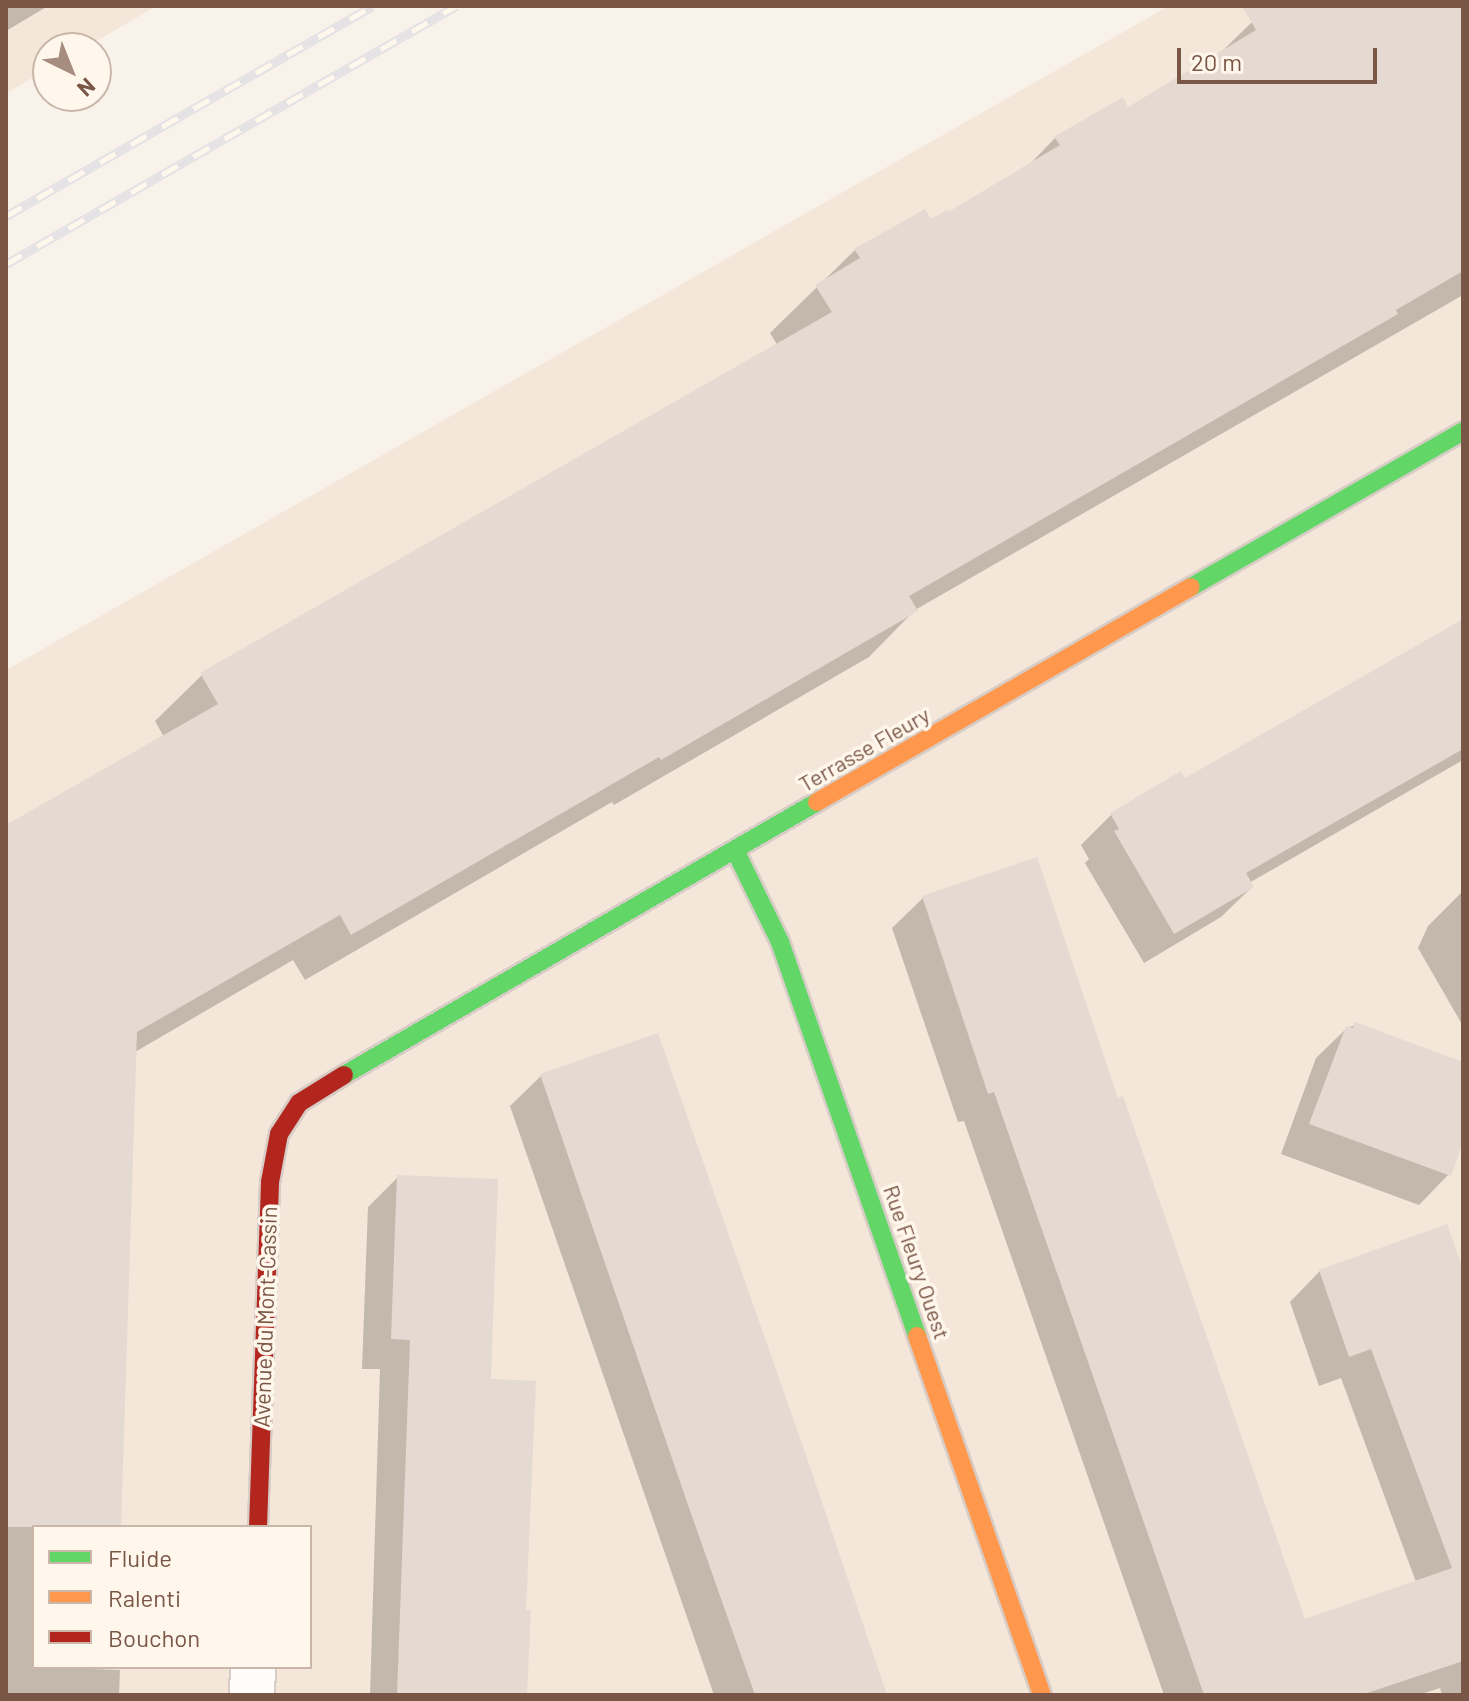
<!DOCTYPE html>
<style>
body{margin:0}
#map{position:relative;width:1469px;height:1701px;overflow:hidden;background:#f8f2ea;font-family:Barlow,sans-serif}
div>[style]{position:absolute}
.residential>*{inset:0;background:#f4e6d8}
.shadow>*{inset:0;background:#0003}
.building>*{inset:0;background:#e5dad1}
.roads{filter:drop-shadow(2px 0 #d7cdc6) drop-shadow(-2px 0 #d7cdc6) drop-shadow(0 2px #d7cdc6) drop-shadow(0 -2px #d7cdc6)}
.street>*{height:44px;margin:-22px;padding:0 22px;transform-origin:22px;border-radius:22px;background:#fefdfc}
.fast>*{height:18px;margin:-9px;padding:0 9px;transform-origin:9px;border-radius:9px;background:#63d668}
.slow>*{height:18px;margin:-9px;padding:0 9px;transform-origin:9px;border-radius:9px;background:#ff974d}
.jam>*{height:18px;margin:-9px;padding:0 9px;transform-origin:9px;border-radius:9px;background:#b3261e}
.rail>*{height:9px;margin-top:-4.5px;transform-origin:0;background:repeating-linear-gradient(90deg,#fff7ec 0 18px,#e4e2e5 0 36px);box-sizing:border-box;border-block:2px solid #e4e2e5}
span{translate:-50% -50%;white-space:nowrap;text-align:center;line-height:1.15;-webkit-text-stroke:7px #fff7ec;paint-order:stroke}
.street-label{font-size:22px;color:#7a5646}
.frame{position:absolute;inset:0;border:8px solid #7a5646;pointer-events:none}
.legend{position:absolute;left:32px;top:1525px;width:280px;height:144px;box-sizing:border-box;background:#fff7ec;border:2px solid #cab7aa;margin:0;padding:10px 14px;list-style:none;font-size:24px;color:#7a5646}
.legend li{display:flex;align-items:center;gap:16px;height:40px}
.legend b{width:40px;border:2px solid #cab7aa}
.north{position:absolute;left:32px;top:32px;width:80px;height:80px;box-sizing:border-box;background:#fff7ec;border:2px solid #cab7aa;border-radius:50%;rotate:137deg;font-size:22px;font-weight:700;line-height:32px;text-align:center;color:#7a5646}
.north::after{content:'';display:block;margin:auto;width:28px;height:36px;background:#a68d7f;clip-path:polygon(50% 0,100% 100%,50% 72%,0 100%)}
.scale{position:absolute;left:1177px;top:48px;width:200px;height:36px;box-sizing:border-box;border:4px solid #7a5646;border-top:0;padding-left:10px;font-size:24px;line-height:28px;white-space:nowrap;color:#7a5646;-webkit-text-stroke:6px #fff7ec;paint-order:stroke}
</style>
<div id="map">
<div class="residential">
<div style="clip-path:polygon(6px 6px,157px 6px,84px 48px,48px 48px,48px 69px,6px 93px)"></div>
<div style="clip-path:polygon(evenodd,1169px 6px,1463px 6px,1463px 1695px,6px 1695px,6px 670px,1169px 6px,34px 1527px,310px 1527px,310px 1667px,34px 1667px,34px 1527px)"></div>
</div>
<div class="shadow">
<div style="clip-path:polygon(6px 6px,48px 6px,6px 31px)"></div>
<div style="clip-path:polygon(1279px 6px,1463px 6px,1463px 295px,915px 610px,869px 657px,614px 805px,612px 802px,305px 980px,293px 960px,135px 1052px,119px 1527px,34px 1527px,34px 1667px,120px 1670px,119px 1695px,6px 1695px,6px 828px,164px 737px,155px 721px,202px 675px,778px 346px,770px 333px,855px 250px,948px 215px,1026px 168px,1055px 138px,1127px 110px,1218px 55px,1252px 22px)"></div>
<div style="clip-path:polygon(1463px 620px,1463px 760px,1249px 883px,1252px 887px,1221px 917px,1144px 963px,1085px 863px,1089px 859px,1081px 845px,1111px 815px,1181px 774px,1185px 780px)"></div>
<div style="clip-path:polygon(1035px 860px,1117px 1100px,1304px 1621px,1416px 1582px,1341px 1378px,1319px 1386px,1290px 1302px,1320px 1271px,1463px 1275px,1463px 1695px,1442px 1695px,1440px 1688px,1418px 1695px,1164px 1695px,964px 1121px,958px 1122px,892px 928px,923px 898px)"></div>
<div style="clip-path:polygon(1463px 891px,1463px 1026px,1418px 948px,1428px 926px)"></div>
<div style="clip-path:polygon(1355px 1025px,1463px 1065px,1463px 1136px,1449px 1174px,1419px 1205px,1281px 1154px,1316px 1058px,1347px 1028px)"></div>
<div style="clip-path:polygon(541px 1076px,885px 1695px,714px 1695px,510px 1106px)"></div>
<div style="clip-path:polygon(398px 1177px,489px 1381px,524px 1612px,525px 1695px,370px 1695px,380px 1369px,362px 1369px,368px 1207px)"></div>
</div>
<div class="building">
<div style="clip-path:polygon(1242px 6px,1463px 6px,1463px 271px,1396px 310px,1398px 314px,909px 596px,918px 611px,661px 760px,659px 757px,351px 935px,340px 915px,137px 1032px,121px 1527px,6px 1527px,6px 825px,218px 704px,200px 673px,832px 312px,815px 285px,860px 258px,854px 249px,925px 209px,931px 219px,947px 210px,948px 212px,1060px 145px,1054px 137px,1123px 97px,1128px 107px,1256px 30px)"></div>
<div style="clip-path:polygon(1463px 619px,1463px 749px,1246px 873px,1254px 887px,1174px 934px,1114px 831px,1119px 829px,1110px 813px,1181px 771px,1185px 778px)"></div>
<div style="clip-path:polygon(1037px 857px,1118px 1098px,1123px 1096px,1305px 1619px,1452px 1568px,1371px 1349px,1349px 1357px,1319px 1270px,1447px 1224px,1463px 1269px,1463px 1661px,1361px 1695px,1204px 1695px,994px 1092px,988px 1094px,922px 896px)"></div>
<div style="clip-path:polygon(1355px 1022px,1463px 1062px,1463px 1142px,1451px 1176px,1309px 1124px,1346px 1026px,1353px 1028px)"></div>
<div style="clip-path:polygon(658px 1033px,808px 1461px,887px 1695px,755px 1695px,688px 1505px,540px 1074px)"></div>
<div style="clip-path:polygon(397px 1175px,498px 1179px,491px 1379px,536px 1381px,526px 1610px,531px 1610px,527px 1695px,397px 1695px,410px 1340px,391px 1339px)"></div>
</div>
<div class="roads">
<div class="street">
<div style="left:252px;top:1695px;width:28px;rotate:-88deg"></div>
</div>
<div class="fast">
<div style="left:1191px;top:587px;width:314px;rotate:-29.8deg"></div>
<div style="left:735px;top:850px;width:102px;rotate:63.9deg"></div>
<div style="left:780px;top:942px;width:417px;rotate:70.8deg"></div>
<div style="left:344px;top:1075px;width:546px;rotate:-29.99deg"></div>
</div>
<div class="slow">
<div style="left:817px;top:802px;width:431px;rotate:-29.9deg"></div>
<div style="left:917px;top:1336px;width:380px;rotate:70.8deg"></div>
</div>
<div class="jam">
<div style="left:258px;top:1527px;width:345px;rotate:-88deg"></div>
<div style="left:270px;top:1182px;width:49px;rotate:-79.4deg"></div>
<div style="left:279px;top:1134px;width:37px;rotate:-57deg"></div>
<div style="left:299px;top:1103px;width:53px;rotate:-31.9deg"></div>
</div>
</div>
<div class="rail">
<div style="left:6px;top:216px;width:422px;rotate:-29.8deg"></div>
<div style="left:6px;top:264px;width:519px;rotate:-29.83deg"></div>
</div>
<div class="street-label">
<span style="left:864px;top:749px;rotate:-30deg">Terrasse Fleury</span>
<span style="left:917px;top:1262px;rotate:71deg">Rue Fleury Ouest</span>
<span style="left:265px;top:1317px;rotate:-88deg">Avenue du Mont-Cassin</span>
</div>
<div class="frame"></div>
<ul class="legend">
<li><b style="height:10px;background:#63d668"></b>Fluide</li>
<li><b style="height:10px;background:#ff974d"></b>Ralenti</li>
<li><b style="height:10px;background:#b3261e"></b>Bouchon</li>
</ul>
<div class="north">N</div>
<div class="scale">20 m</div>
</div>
